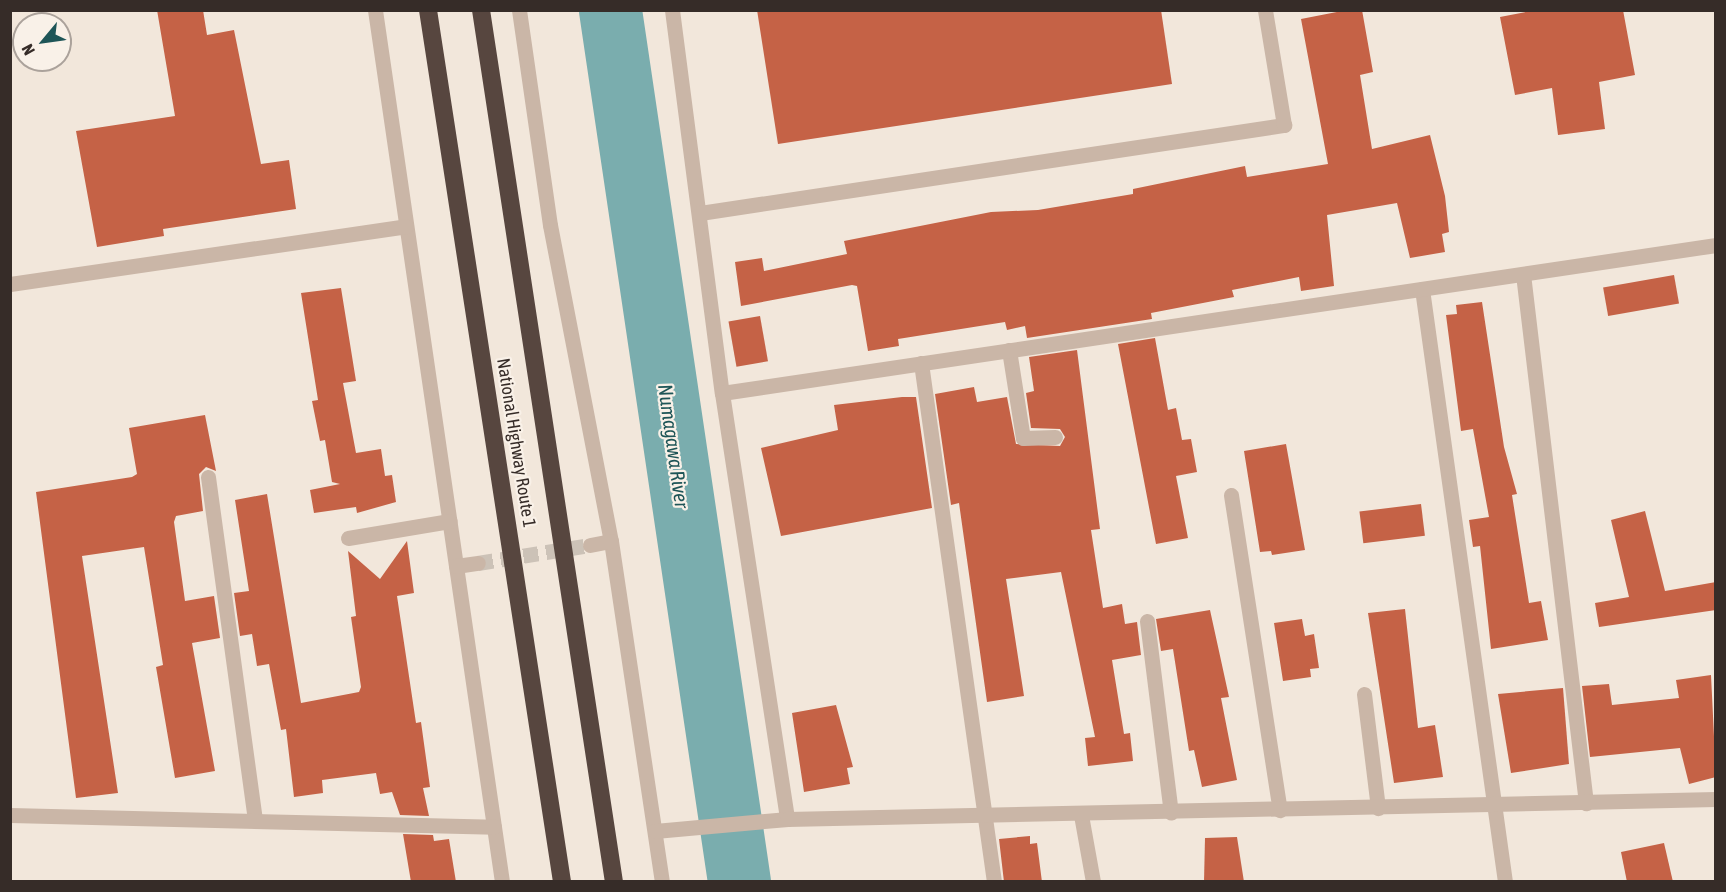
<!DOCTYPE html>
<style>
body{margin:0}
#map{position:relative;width:1726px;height:892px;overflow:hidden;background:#f2e7db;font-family:"Asap Condensed",sans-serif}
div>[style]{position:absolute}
.river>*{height:63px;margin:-31.5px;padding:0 31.5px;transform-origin:31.5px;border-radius:31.5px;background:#7aadae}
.building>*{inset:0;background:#c56246;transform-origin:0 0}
.minor-tunnel>*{height:15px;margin-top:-7.5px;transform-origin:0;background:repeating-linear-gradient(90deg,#ccc2b7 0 15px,transparent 0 23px)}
.minor>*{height:15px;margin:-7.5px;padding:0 7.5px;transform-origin:7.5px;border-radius:7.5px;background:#cab6a7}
.highway>*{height:18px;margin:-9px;padding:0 9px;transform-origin:9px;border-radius:9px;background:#57463f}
span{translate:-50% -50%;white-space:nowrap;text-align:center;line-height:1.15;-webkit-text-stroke:4.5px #f9f1e8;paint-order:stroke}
.street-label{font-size:18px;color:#362c28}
.water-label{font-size:20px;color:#1e5557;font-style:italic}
.frame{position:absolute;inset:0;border:12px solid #362c28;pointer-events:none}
.north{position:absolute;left:12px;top:12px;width:60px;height:60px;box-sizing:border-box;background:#f9f1e8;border:2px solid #aba29b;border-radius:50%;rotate:241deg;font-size:16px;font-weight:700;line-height:24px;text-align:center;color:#362c28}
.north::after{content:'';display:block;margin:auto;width:21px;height:27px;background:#1e5557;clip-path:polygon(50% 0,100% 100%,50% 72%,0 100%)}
</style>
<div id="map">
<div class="river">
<div style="left:610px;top:10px;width:881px;rotate:81.58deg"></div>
</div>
<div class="building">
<div style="clip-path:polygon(157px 10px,203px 10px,207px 35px,234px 30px,261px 164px,289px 160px,296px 209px,163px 229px,164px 236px,97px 247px,76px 131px,175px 116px)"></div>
<div style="clip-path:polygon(757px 10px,1161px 10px,1172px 84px,778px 144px)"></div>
<div style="clip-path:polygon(1347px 10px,1362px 10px,1373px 72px,1360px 75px,1372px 149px,1430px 135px,1445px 196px,1449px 232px,1442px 234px,1445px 252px,1410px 258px,1397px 203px,1327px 215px,1334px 286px,1301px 291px,1299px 277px,1232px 290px,1234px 297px,1151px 313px,1152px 319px,1027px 338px,1025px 326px,1007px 330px,1005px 322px,898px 339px,899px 346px,868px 351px,857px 286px,852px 285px,741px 306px,735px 262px,762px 258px,764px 271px,847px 254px,844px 241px,991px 212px,1038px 210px,1133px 194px,1133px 189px,1245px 166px,1247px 177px,1328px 164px,1301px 19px)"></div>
<div style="clip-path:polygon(1536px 10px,1623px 10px,1635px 75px,1599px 82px,1605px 129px,1558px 135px,1552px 88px,1515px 95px,1500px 17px)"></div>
<div style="left:1674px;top:275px;width:29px;height:72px;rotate:80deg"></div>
<div style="clip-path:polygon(341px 288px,356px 381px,343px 383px,356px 453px,381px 449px,385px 476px,392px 475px,396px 502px,357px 513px,356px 507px,314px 513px,310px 490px,340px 484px,332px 482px,325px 440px,320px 441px,312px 401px,318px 400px,301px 293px)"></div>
<div style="clip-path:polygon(1482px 302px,1504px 447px,1517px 494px,1512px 495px,1529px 603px,1541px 601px,1548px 640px,1491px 649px,1480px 546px,1473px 547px,1469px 520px,1489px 517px,1473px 429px,1461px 431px,1446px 315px,1457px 314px,1456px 305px)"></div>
<div style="left:760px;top:316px;width:46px;height:32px;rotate:80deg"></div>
<div style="clip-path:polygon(1155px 338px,1168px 410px,1176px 408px,1182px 440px,1191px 439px,1197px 472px,1176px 476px,1188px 538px,1156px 544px,1118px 344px)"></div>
<div style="clip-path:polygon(1077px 350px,1100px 529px,1091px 530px,1103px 608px,1122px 604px,1125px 624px,1137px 622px,1141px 655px,1112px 660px,1124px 734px,1130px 733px,1133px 761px,1088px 766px,1085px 738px,1095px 737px,1061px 572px,1006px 579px,1024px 696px,987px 702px,959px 503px,951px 505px,935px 394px,974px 387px,977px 402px,1007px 397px,1016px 444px,1060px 446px,1065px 437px,1060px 429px,1031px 428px,1026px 393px,1034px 391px,1029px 357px)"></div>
<div style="clip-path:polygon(902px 397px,916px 397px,932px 508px,781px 536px,761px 448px,838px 430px,834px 405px)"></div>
<div style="clip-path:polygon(205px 415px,216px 471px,206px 467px,199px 474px,203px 511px,176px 516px,174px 522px,185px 601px,214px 596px,220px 638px,192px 643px,215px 771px,175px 778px,156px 667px,163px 665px,144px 547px,82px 556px,118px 793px,76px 798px,36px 492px,132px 477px,137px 474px,129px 428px)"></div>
<div style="clip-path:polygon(1286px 444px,1305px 550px,1272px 555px,1271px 551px,1260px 552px,1244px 451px)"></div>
<div style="clip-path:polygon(267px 494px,301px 703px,359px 692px,361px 687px,351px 617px,356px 616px,348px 551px,380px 579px,407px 541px,414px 593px,397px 596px,416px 723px,421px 722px,430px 787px,423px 788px,429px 816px,400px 815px,392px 792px,380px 794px,376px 773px,322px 780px,323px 793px,294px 797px,286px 729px,281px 730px,269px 664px,257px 666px,252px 634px,240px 636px,234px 593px,249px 591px,235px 500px)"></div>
<div style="left:1421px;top:504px;width:32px;height:62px;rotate:83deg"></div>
<div style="clip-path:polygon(1645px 511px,1665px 591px,1716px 582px,1716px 610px,1599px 627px,1595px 603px,1629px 597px,1611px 520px)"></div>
<div style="clip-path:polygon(1405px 609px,1418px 728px,1435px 725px,1443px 777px,1394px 783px,1368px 613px)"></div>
<div style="clip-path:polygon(1210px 610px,1229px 697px,1221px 698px,1237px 780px,1202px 787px,1194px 750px,1189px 751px,1173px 649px,1161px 651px,1156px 619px)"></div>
<div style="clip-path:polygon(1302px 619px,1305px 636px,1314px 634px,1319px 668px,1310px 669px,1311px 677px,1283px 681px,1274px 623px)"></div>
<div style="clip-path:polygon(1711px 675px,1716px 777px,1689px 784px,1680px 748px,1590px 757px,1582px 686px,1609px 684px,1612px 705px,1679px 698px,1676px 680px)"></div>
<div style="clip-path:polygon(1563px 688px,1569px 764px,1511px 773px,1498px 694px)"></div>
<div style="clip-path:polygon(836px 705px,853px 767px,847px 768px,850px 784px,804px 792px,792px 713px)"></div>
<div style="clip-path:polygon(403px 834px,433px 835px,434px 841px,449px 839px,456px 882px,411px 882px)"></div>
<div style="clip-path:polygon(1030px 836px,1030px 844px,1037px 843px,1042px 882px,1004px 882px,999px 839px)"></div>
<div style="clip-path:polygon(1237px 837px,1244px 882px,1204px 882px,1205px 838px)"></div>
<div style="clip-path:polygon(1664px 843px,1673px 882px,1627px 882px,1621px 852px)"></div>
</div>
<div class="minor-tunnel">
<div style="left:478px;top:563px;width:113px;rotate:-9.1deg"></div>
</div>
<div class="minor">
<div style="left:375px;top:10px;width:881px;rotate:81.71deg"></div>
<div style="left:519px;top:10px;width:217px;rotate:81.8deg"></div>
<div style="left:550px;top:225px;width:322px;rotate:79.1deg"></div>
<div style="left:611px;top:541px;width:345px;rotate:81.5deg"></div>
<div style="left:672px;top:10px;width:386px;rotate:82.6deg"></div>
<div style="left:722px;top:393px;width:431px;rotate:81.3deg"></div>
<div style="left:700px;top:213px;width:591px;rotate:-8.57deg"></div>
<div style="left:1284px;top:125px;width:117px;rotate:-99.4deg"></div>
<div style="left:1523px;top:274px;width:533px;rotate:83.21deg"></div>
<div style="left:10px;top:284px;width:400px;rotate:-8.3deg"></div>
<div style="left:1422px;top:289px;width:599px;rotate:82.03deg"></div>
<div style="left:1009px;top:350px;width:89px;rotate:81deg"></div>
<div style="left:1023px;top:438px;width:32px;rotate:-2deg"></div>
<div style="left:921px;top:363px;width:524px;rotate:81.99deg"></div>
<div style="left:722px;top:393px;width:1005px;rotate:-8.47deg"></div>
<div style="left:208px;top:477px;width:347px;rotate:82.2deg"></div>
<div style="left:1231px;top:495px;width:319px;rotate:81.2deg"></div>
<div style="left:348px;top:538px;width:103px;rotate:-9.5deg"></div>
<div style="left:590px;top:545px;width:21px;rotate:-11deg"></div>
<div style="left:456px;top:566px;width:22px;rotate:-8deg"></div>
<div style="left:1147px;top:621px;width:193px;rotate:82.9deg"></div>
<div style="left:1364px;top:694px;width:115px;rotate:83deg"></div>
<div style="left:10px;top:815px;width:484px;rotate:1.4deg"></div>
<div style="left:1081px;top:815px;width:68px;rotate:79.8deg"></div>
<div style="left:655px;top:831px;width:133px;rotate:-5.2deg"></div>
<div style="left:787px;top:819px;width:929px;rotate:-1.23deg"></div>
</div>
<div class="highway">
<div style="left:428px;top:10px;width:882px;rotate:81.26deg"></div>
<div style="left:481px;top:10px;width:882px;rotate:81.33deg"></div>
</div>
<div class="street-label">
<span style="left:516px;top:443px;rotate:81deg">National Highway Route 1</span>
</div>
<div class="water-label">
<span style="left:674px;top:446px;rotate:82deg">Numagawa River</span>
</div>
<div class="frame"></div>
<div class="north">N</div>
</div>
